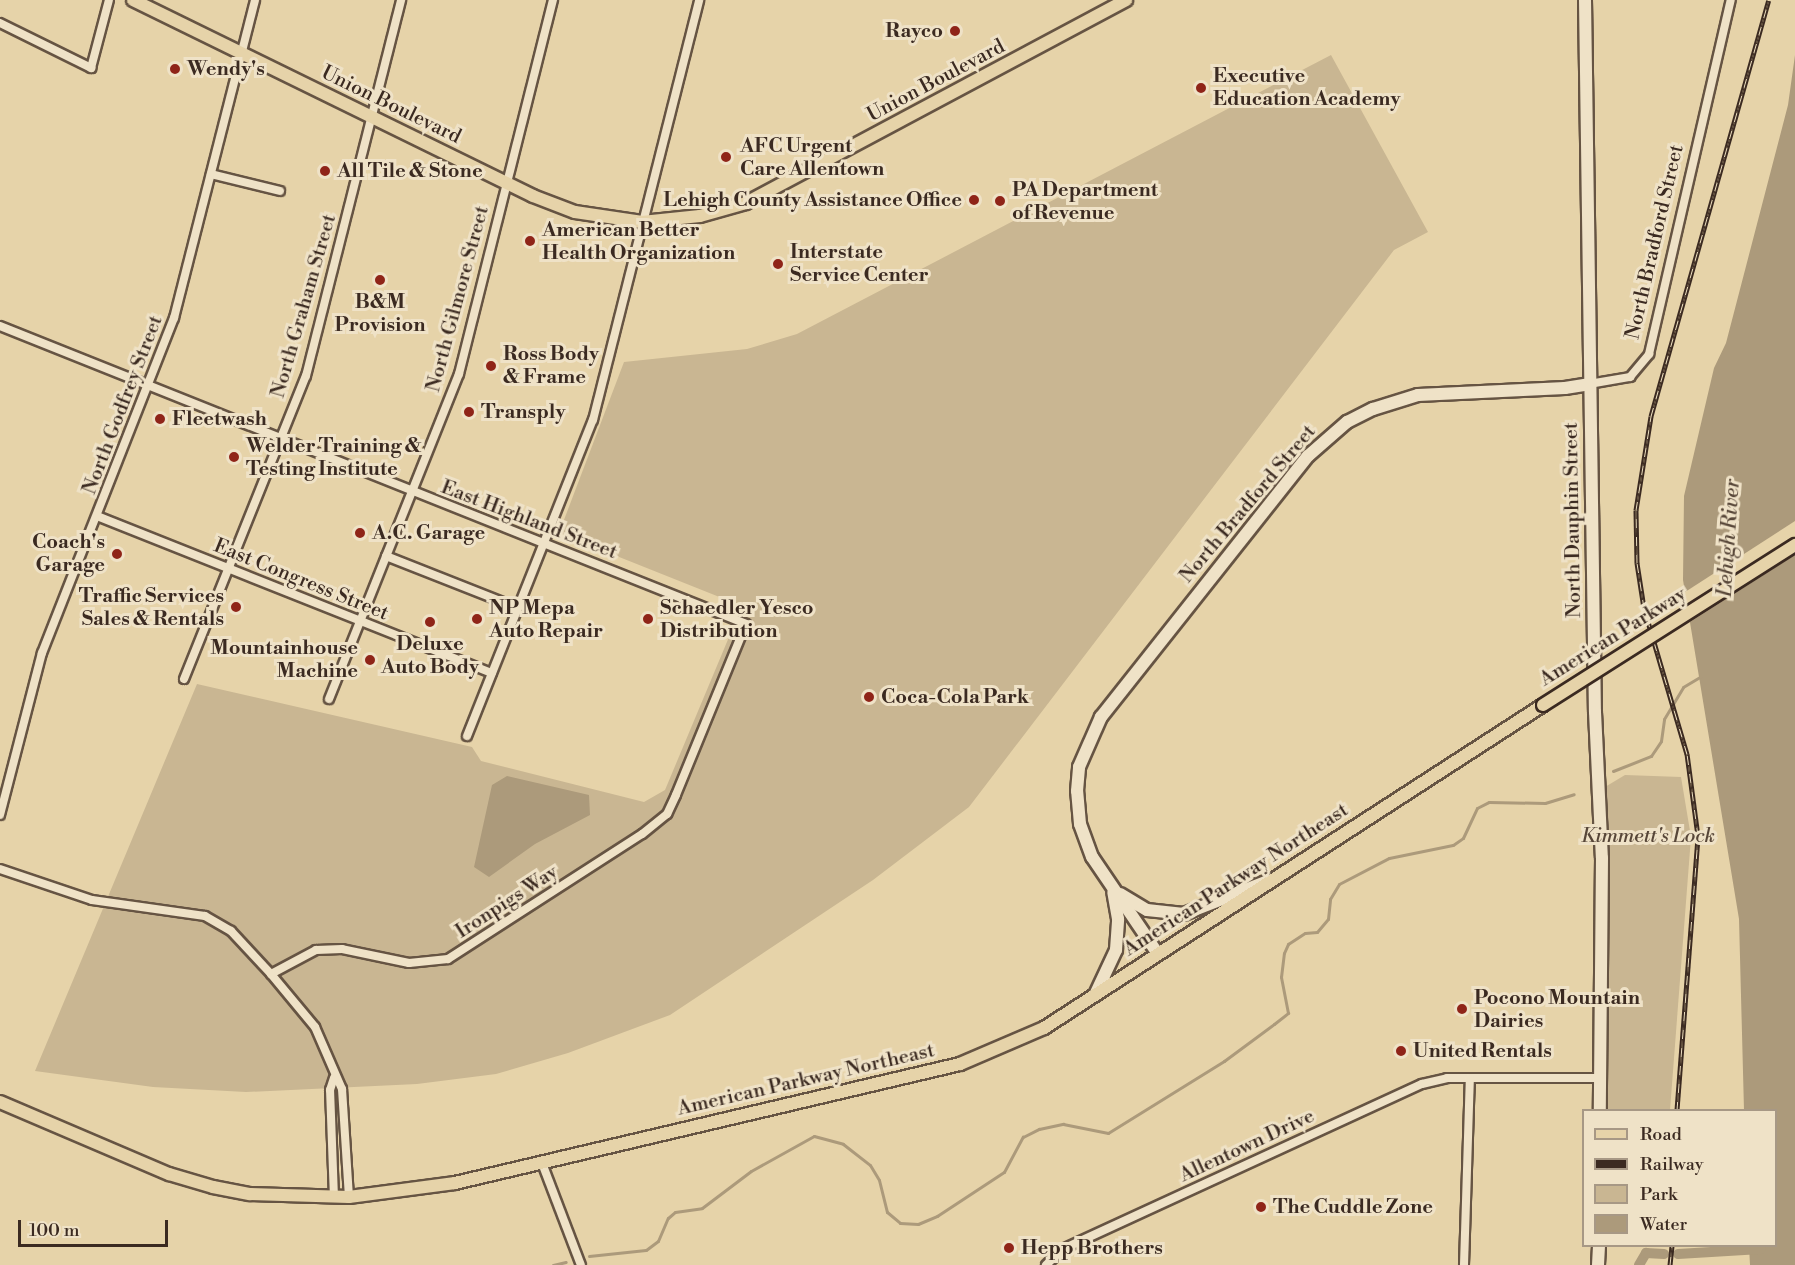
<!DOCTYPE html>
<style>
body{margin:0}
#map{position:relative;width:1795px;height:1265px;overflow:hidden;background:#e6d3a9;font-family:"Libre Bodoni",serif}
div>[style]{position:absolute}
.green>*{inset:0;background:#c9b692}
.water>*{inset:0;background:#ac9a7b}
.pier>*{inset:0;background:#e6d3a9}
.stream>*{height:3px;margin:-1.5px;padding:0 1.5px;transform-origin:1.5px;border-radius:1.5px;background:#ac9a7b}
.canal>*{height:10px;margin:-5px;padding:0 5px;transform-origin:5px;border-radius:5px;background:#ac9a7b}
.roads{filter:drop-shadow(2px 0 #665443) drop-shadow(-2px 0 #665443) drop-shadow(0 2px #665443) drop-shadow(0 -2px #665443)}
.street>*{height:8px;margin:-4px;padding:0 4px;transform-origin:4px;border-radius:4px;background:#efe2c7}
.secondary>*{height:12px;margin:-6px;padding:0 6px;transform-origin:6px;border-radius:6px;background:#efe2c7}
.primary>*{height:12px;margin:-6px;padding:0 6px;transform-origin:6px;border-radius:6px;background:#e6d3a9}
.rail>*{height:5px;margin-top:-2.5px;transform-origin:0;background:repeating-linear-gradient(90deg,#efe2c7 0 9px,#3b2a21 0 18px);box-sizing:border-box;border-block:2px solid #3b2a21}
.bridges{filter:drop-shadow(2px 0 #3b2a21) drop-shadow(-2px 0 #3b2a21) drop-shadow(0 2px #3b2a21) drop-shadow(0 -2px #3b2a21)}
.primary-bridge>*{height:12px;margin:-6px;padding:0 6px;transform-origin:6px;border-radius:6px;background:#e6d3a9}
.dots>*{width:16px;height:16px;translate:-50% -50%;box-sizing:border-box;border:3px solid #efe2c7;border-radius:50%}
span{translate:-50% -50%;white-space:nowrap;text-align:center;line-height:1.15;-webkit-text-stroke:6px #efe2c7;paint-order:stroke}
.poi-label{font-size:20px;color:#3b2a21;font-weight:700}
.right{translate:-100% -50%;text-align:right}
.left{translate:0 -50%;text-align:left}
.street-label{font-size:20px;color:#3b2a21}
.park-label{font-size:20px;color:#574638;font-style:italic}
.water-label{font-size:21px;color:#574638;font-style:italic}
.legend{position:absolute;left:1582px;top:1109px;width:195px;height:138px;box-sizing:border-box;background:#efe2c7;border:2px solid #a79885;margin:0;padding:8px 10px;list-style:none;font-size:18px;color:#3b2a21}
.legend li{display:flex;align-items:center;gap:12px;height:30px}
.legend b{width:30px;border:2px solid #a79885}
.scale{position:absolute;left:18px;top:1220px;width:150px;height:27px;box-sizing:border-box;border:3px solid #3b2a21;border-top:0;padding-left:8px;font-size:18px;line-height:21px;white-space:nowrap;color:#3b2a21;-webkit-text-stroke:4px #efe2c7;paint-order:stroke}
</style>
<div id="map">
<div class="green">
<div style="clip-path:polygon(1331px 55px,1428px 232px,1394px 250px,969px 807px,873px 880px,670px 1015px,568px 1053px,496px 1074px,417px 1084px,246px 1092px,153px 1087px,35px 1071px,197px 684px,472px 747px,481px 761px,644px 802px,665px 790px,742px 606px,559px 533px,624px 362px,747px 349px,797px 334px)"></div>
<div style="clip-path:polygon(1625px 775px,1681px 777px,1691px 837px,1670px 1110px,1606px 1110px,1605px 787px)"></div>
</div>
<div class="water">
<div style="clip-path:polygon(1795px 55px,1795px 1265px,1750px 1265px,1749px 1246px,1776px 1246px,1776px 1110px,1744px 1110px,1739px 919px,1683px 580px,1684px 496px,1714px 368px,1726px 343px,1788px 105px)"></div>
<div style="clip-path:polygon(507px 776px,589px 795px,590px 815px,535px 844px,489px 877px,474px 867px,492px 785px)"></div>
</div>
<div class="pier">
<div style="clip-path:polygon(1795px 521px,1795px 555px,1687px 624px,1682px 594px)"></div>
</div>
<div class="stream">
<div style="left:1613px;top:771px;width:41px;rotate:-21.5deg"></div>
<div style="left:1651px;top:756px;width:18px;rotate:-56deg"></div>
<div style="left:1661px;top:741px;width:22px;rotate:-82deg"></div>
<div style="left:1664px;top:719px;width:37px;rotate:-59deg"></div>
<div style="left:1683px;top:687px;width:21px;rotate:-31deg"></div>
<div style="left:589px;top:1256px;width:57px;rotate:-6deg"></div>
<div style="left:646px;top:1250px;width:15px;rotate:-37deg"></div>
<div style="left:658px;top:1241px;width:25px;rotate:-67deg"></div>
<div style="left:668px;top:1218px;width:9px;rotate:-41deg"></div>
<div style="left:675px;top:1212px;width:27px;rotate:-8deg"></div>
<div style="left:702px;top:1208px;width:61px;rotate:-37.1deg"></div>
<div style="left:751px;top:1171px;width:72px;rotate:-29.1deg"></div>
<div style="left:814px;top:1136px;width:30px;rotate:15deg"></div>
<div style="left:843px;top:1144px;width:34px;rotate:38deg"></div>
<div style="left:870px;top:1165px;width:17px;rotate:59deg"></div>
<div style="left:879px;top:1180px;width:33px;rotate:76deg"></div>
<div style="left:887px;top:1212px;width:17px;rotate:40deg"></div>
<div style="left:900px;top:1223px;width:18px;rotate:3deg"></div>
<div style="left:918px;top:1224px;width:21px;rotate:-23deg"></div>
<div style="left:937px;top:1216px;width:80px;rotate:-33.3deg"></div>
<div style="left:1004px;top:1172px;width:40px;rotate:-62deg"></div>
<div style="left:1023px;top:1137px;width:18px;rotate:-27deg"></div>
<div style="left:1039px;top:1129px;width:25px;rotate:-12deg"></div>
<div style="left:1063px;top:1124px;width:46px;rotate:11.3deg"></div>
<div style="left:1108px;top:1133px;width:137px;rotate:-31.8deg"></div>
<div style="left:1224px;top:1061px;width:62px;rotate:-36.5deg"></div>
<div style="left:1274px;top:1024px;width:18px;rotate:-38deg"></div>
<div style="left:1288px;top:1013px;width:37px;rotate:-101deg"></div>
<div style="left:1281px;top:977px;width:24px;rotate:-83deg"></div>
<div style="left:1284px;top:953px;width:10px;rotate:-66deg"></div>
<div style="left:1288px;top:944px;width:20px;rotate:-33deg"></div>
<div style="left:1305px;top:933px;width:12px;rotate:-5deg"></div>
<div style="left:1317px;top:932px;width:17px;rotate:-50deg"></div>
<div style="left:1328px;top:919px;width:20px;rotate:-84deg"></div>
<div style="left:1330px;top:899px;width:17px;rotate:-59deg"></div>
<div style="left:1339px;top:884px;width:56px;rotate:-27.5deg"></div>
<div style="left:1389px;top:858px;width:65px;rotate:-11.5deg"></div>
<div style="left:1453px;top:845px;width:12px;rotate:-35deg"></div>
<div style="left:1463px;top:838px;width:33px;rotate:-65deg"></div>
<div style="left:1477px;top:808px;width:13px;rotate:-27deg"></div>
<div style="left:1489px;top:802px;width:56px;rotate:1deg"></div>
<div style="left:1545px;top:803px;width:30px;rotate:-17deg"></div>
<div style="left:553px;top:1265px;width:13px;rotate:-13deg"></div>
</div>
<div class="canal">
<div style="left:1678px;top:1254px;width:83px;rotate:-3.4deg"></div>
<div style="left:1639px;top:1265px;width:14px;rotate:-60deg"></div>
<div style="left:1646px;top:1253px;width:18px;rotate:3deg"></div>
</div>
<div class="roads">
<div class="street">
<div style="left:0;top:23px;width:102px;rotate:26.3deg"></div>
<div style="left:91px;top:68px;width:70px;rotate:-75.2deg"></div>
<div style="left:211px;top:174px;width:71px;rotate:13.8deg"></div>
<div style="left:0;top:326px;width:803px;rotate:21.77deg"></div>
<div style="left:746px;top:624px;width:185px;rotate:112.3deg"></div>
<div style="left:676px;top:795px;width:21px;rotate:115deg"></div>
<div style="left:667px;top:814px;width:32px;rotate:141deg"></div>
<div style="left:642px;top:834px;width:231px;rotate:147.2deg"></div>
<div style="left:448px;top:959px;width:39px;rotate:174deg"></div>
<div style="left:409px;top:963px;width:68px;rotate:-168.2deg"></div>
<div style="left:342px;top:949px;width:26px;rotate:178deg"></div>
<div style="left:316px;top:950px;width:51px;rotate:151.9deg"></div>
<div style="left:271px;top:974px;width:69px;rotate:50.3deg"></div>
<div style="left:315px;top:1027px;width:68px;rotate:66.5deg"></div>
<div style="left:342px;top:1089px;width:108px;rotate:86.3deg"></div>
<div style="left:1589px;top:384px;width:42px;rotate:-9.7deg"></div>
<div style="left:1630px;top:377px;width:30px;rotate:-50deg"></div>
<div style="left:1649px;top:354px;width:363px;rotate:-77deg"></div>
<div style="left:97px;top:516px;width:425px;rotate:21.7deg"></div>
<div style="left:386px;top:556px;width:142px;rotate:21.5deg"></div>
<div style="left:184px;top:679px;width:327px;rotate:-68.1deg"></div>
<div style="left:306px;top:376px;width:388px;rotate:-75.8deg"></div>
<div style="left:329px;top:699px;width:350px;rotate:-68.2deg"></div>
<div style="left:459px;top:374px;width:386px;rotate:-75.9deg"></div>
<div style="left:467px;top:736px;width:340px;rotate:-68.3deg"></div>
<div style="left:593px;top:420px;width:433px;rotate:-75.8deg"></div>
<div style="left:0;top:815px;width:167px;rotate:-75.5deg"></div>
<div style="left:42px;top:653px;width:360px;rotate:-68.5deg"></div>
<div style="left:174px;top:318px;width:328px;rotate:-75.7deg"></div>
<div style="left:0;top:869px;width:97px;rotate:18.6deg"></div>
<div style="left:92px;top:900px;width:114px;rotate:8.1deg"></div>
<div style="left:205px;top:916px;width:30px;rotate:30deg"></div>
<div style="left:231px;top:931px;width:59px;rotate:47.1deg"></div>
<div style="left:542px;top:1163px;width:109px;rotate:69.1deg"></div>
<div style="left:334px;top:1198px;width:108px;rotate:-92.1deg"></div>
<div style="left:330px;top:1090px;width:13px;rotate:-72deg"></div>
<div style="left:1046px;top:1265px;width:23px;rotate:-43deg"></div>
<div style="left:1063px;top:1249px;width:395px;rotate:-24.7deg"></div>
<div style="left:1422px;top:1084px;width:26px;rotate:-13deg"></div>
<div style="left:1447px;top:1078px;width:153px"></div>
<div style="left:1464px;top:1265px;width:187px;rotate:-88.2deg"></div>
</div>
<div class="secondary">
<div style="left:1585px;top:0;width:712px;rotate:89.2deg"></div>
<div style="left:1595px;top:712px;width:146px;rotate:87.3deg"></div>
<div style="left:1602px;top:858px;width:252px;rotate:90.5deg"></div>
<div style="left:1120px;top:894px;width:31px;rotate:31deg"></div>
<div style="left:1147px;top:910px;width:37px;rotate:6deg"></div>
<div style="left:1184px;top:914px;width:90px;rotate:-21.4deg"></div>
<div style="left:1158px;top:954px;width:117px;rotate:-124.2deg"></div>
<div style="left:1092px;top:857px;width:35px;rotate:-110deg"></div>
<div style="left:1080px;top:824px;width:33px;rotate:-95deg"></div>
<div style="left:1077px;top:791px;width:24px;rotate:-85deg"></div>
<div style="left:1079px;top:767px;width:55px;rotate:-66.3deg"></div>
<div style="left:1101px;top:717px;width:333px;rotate:-51.6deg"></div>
<div style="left:1308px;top:456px;width:52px;rotate:-41.1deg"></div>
<div style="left:1347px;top:422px;width:29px;rotate:-27deg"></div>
<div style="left:1373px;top:409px;width:47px;rotate:-17.3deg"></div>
<div style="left:1418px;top:395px;width:147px;rotate:-2.7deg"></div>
<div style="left:1565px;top:388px;width:24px;rotate:-9deg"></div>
<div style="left:1095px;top:995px;width:50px;rotate:-65deg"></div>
<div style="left:1116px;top:950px;width:31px;rotate:-86deg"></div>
<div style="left:1118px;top:919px;width:27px;rotate:-100deg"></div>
<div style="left:1598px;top:1265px;width:19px;rotate:-87deg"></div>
</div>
<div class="primary">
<div style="left:133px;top:0;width:445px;rotate:26.1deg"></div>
<div style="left:533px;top:196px;width:45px;rotate:20.9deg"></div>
<div style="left:575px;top:212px;width:68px;rotate:8.5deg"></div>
<div style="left:642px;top:222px;width:58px;rotate:-5.9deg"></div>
<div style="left:700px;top:216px;width:48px;rotate:-15.8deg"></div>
<div style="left:746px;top:203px;width:431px;rotate:-28.1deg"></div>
<div style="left:0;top:1102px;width:184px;rotate:23.1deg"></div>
<div style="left:169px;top:1174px;width:46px;rotate:16.5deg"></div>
<div style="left:213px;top:1187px;width:38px;rotate:11deg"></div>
<div style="left:250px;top:1194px;width:99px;rotate:1.7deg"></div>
<div style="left:349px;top:1197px;width:107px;rotate:-7.5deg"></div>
<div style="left:455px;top:1183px;width:519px;rotate:-13.26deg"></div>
<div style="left:960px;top:1064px;width:91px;rotate:-23.2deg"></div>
<div style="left:1044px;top:1028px;width:594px;rotate:-32.91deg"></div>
</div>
</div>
<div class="rail">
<div style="left:1677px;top:1110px;width:275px;rotate:-85.6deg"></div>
<div style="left:1698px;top:836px;width:83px;rotate:-97.6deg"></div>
<div style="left:1687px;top:754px;width:152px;rotate:-106.4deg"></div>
<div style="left:1644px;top:608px;width:46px;rotate:-98.8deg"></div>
<div style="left:1637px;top:563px;width:53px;rotate:-91.1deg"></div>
<div style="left:1636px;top:510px;width:95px;rotate:-80.9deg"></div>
<div style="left:1651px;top:416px;width:432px;rotate:-74.2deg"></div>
<div style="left:1670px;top:1265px;width:19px;rotate:-84deg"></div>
</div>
<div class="bridges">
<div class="primary-bridge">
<div style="left:1543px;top:705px;width:299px;rotate:-32.4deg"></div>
</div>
</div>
<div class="dots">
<div style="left:955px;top:31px;background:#8f2418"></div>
<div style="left:175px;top:69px;background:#8f2418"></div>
<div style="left:1201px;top:88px;background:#8f2418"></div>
<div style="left:726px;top:157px;background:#8f2418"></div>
<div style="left:325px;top:171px;background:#8f2418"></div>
<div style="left:974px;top:200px;background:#8f2418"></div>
<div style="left:1000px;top:201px;background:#8f2418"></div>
<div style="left:530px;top:241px;background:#8f2418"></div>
<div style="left:778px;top:264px;background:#8f2418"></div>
<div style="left:380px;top:280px;background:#8f2418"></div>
<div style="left:491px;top:366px;background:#8f2418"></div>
<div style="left:469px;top:412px;background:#8f2418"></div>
<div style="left:160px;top:419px;background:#8f2418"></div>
<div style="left:234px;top:457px;background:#8f2418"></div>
<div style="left:360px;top:533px;background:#8f2418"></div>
<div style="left:117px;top:554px;background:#8f2418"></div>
<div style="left:236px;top:607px;background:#8f2418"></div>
<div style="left:477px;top:619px;background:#8f2418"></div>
<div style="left:648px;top:619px;background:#8f2418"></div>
<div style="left:430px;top:622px;background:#8f2418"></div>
<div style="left:370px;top:660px;background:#8f2418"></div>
<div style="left:869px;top:697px;background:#8f2418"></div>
<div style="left:1462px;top:1009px;background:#8f2418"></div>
<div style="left:1401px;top:1051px;background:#8f2418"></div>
<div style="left:1261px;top:1207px;background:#8f2418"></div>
<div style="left:1009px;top:1248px;background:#8f2418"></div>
</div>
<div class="poi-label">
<span class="right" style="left:943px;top:31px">Rayco</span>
<span class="left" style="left:187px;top:69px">Wendy's</span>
<span class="left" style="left:1213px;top:88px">Executive<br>Education Academy</span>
<span class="left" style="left:740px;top:158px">AFC Urgent<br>Care Allentown</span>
<span class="left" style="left:337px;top:171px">All Tile &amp; Stone</span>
<span class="left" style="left:1012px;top:202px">PA Department<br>of Revenue</span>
<span class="right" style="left:962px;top:200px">Lehigh County Assistance Office</span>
<span class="left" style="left:542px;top:242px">American Better<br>Health Organization</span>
<span class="left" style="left:790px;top:264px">Interstate<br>Service Center</span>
<span style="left:380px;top:314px">B&amp;M<br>Provision</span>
<span class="left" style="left:503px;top:366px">Ross Body<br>&amp; Frame</span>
<span class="left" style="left:481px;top:412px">Transply</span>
<span class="left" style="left:172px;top:419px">Fleetwash</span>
<span class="left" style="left:246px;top:458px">Welder Training &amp;<br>Testing Institute</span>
<span class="left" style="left:372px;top:533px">A.C. Garage</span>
<span class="right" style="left:105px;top:554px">Coach's<br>Garage</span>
<span class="right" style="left:224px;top:608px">Traffic Services<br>Sales &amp; Rentals</span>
<span class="left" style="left:489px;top:620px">NP Mepa<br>Auto Repair</span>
<span class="left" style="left:660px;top:620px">Schaedler Yesco<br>Distribution</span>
<span style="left:430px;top:656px">Deluxe<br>Auto Body</span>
<span class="right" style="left:358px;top:660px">Mountainhouse<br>Machine</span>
<span class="left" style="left:881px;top:697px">Coca-Cola Park</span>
<span class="left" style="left:1474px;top:1010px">Pocono Mountain<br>Dairies</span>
<span class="left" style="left:1413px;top:1051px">United Rentals</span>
<span class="left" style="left:1273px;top:1207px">The Cuddle Zone</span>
<span class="left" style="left:1021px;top:1248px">Hepp Brothers</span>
</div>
<div class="street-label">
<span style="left:936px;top:81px;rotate:-28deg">Union Boulevard</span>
<span style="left:391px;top:105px;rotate:26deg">Union Boulevard</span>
<span style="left:1655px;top:242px;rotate:-77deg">North Bradford Street</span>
<span style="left:458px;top:299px;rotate:-75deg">North Gilmore Street</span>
<span style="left:304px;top:306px;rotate:-74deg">North Graham Street</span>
<span style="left:123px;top:405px;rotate:-69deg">North Godfrey Street</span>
<span style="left:1248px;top:504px;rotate:-50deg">North Bradford Street</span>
<span style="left:529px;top:520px;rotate:21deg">East Highland Street</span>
<span style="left:1573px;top:520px;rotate:-91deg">North Dauphin Street</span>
<span style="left:301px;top:580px;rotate:22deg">East Congress Street</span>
<span style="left:1613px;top:637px;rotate:-32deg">American Parkway</span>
<span style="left:1236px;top:880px;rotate:-33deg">American Parkway Northeast</span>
<span style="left:507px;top:902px;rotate:-33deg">Ironpigs Way</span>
<span style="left:806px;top:1080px;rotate:-13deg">American Parkway Northeast</span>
<span style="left:1247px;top:1146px;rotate:-25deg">Allentown Drive</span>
</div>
<div class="park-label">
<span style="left:1648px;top:836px">Kimmett's Lock</span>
</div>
<div class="water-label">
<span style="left:1729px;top:538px;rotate:-86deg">Lehigh River</span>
</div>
<ul class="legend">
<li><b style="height:8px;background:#e6d3a9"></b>Road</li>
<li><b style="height:8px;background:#3b2a21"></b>Railway</li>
<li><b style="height:16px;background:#c9b692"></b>Park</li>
<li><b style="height:16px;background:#ac9a7b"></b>Water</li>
</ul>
<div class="scale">100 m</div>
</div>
